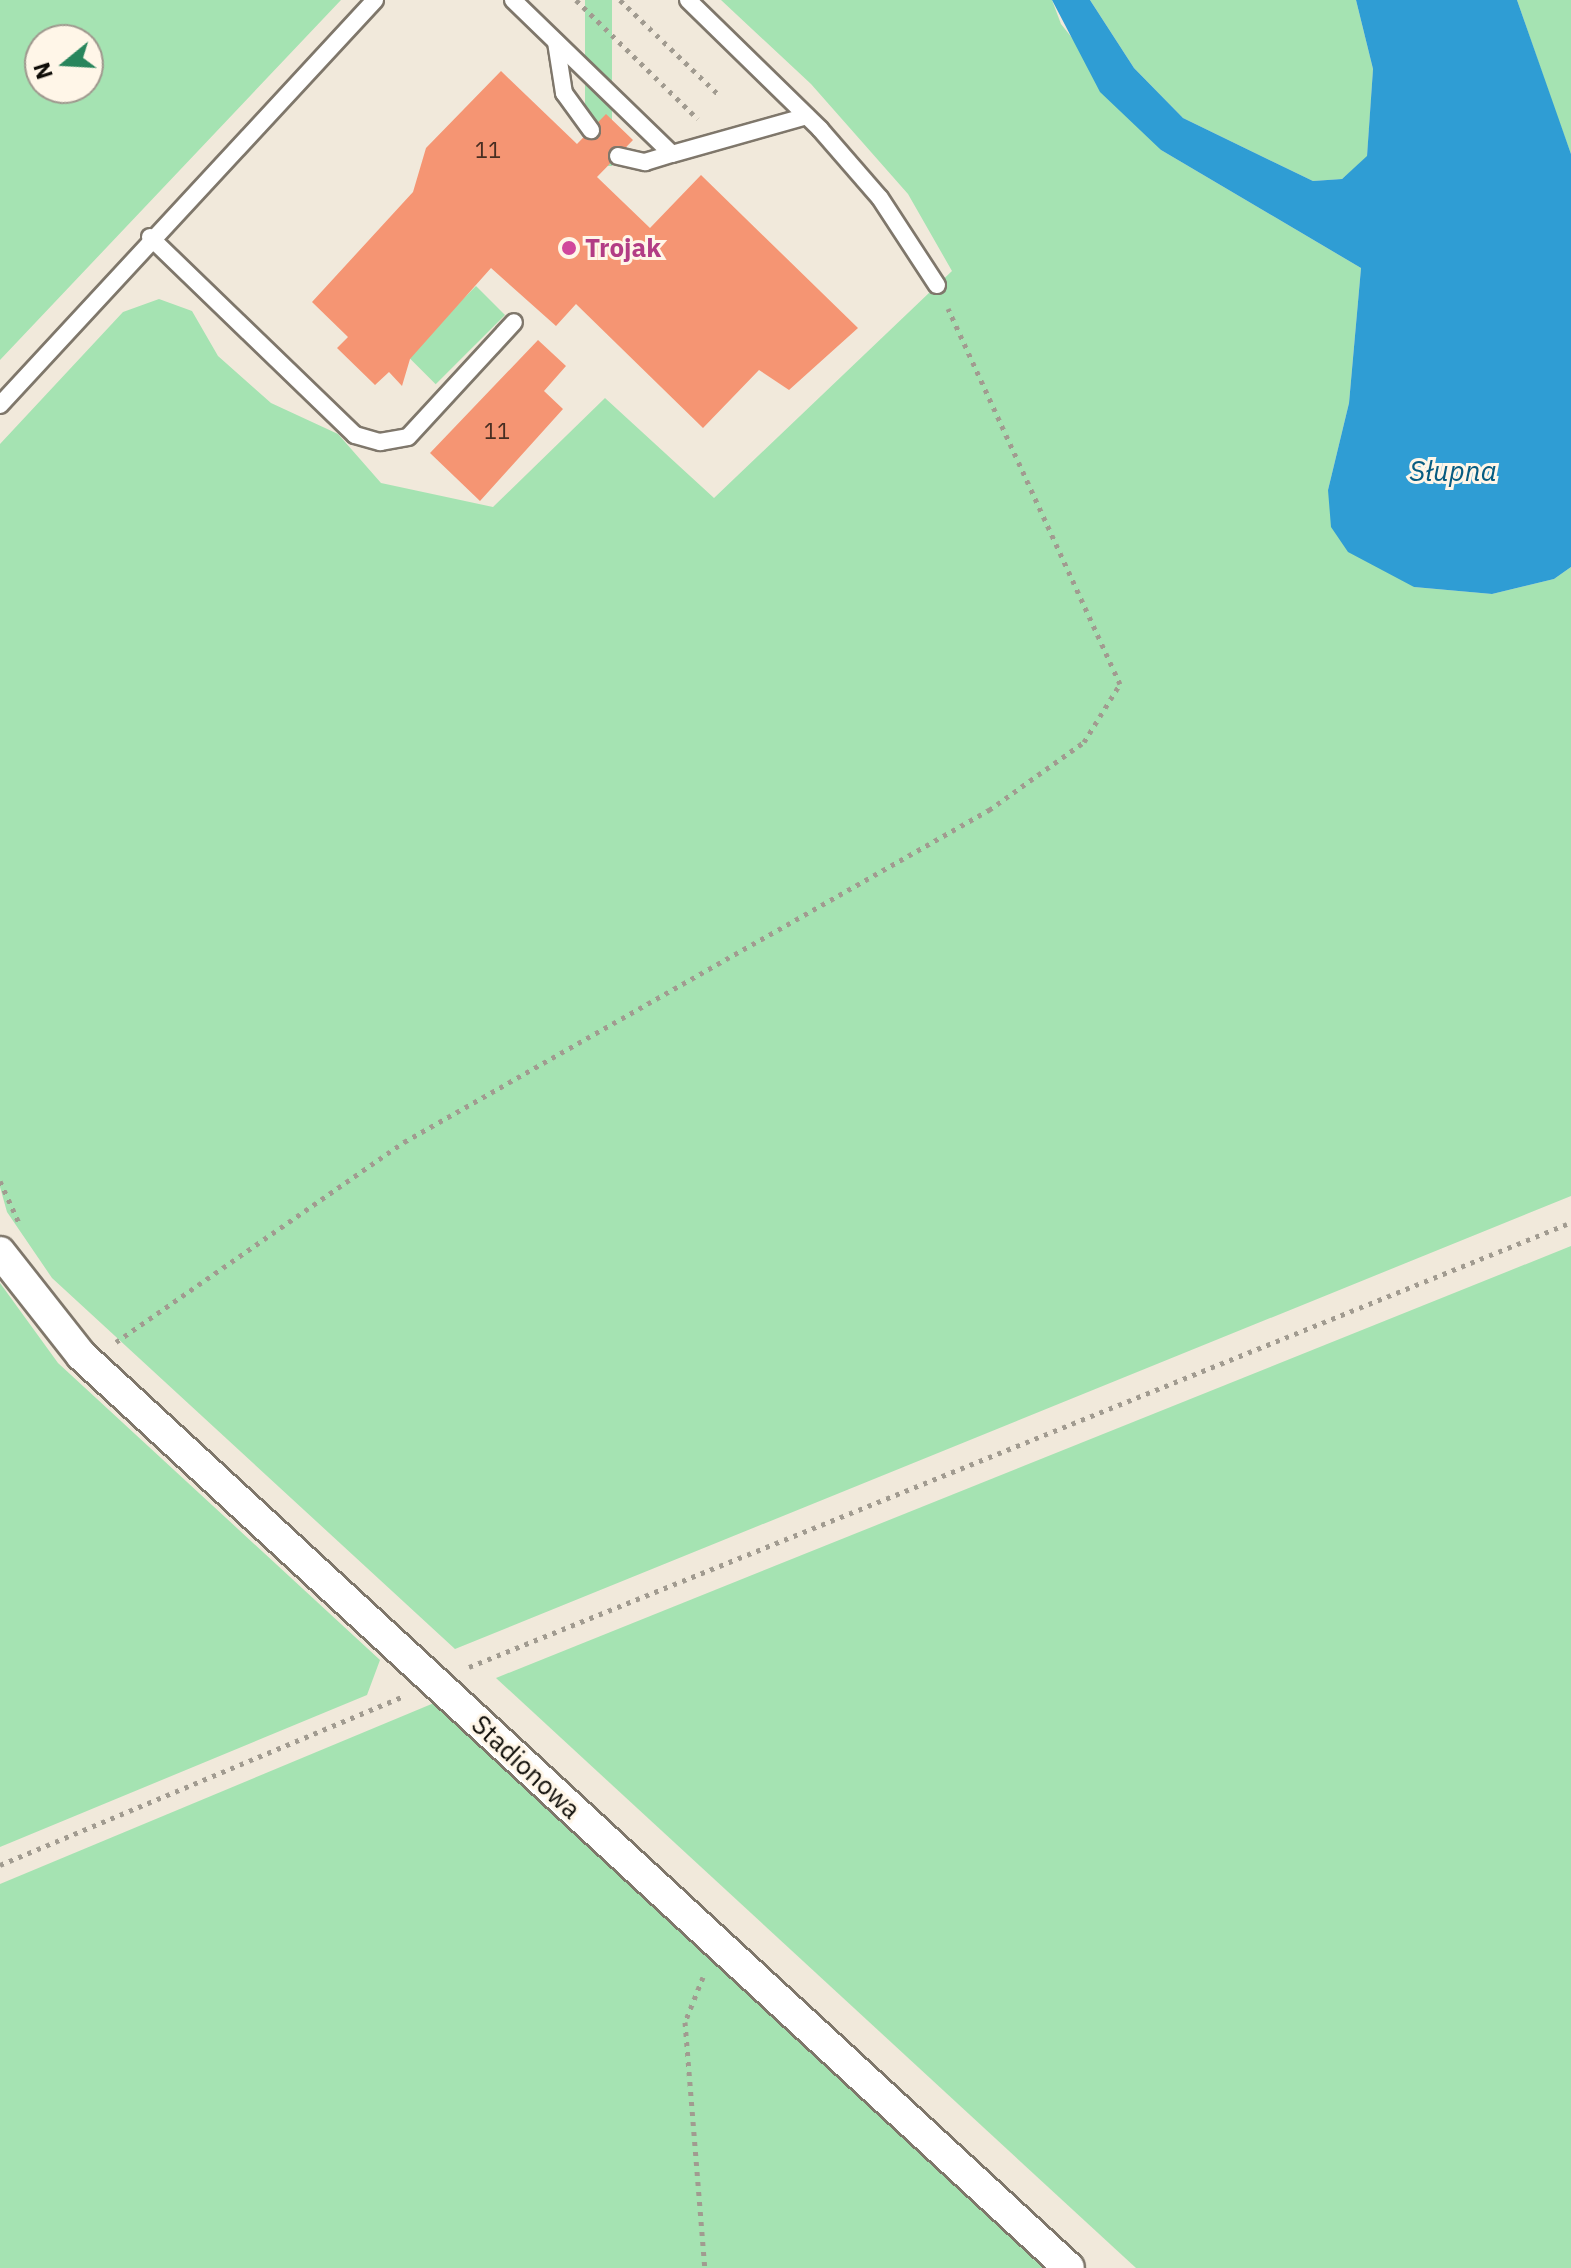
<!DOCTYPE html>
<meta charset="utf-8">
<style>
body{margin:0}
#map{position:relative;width:1571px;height:2268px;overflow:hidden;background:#f1e9db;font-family:"IBM Plex Sans",sans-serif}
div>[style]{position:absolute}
.green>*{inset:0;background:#a5e3b2;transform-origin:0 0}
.water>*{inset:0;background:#2f9dd4}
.building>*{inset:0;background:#f59573}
.path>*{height:5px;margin-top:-2.5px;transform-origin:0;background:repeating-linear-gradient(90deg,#a19b90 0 4px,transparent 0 10px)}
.roads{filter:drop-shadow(2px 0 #7f776b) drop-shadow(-2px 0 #7f776b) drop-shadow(0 2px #7f776b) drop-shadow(0 -2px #7f776b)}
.service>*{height:16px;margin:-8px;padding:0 8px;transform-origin:8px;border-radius:8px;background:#fff}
.minor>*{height:30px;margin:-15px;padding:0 15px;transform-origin:15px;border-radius:15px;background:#fff}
.dots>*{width:22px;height:22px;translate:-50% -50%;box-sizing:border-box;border:4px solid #fff6e8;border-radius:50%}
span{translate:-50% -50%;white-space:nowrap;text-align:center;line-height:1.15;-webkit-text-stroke:6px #fff6e8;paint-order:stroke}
.number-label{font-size:22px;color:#482e22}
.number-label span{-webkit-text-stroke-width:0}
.hotel-label{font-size:26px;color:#b23c85;font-weight:700}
.left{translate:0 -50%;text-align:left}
.street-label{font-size:26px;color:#0e0c07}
.water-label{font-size:28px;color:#075c81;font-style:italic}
.north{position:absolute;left:24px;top:24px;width:80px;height:80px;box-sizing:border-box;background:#fff6e8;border:2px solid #9f988e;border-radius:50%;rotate:252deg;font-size:22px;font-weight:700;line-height:32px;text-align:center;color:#0e0c07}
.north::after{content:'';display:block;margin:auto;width:28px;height:36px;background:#28855c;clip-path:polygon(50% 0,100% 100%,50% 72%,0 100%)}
</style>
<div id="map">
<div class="green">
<div style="clip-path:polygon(evenodd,0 0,341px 0,0 360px,0 0,40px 40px,88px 40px,88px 88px,40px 88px,40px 40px)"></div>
<div style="left:585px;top:0;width:27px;height:166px"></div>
<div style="clip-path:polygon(721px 0,1052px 0,1061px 24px,1161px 150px,1361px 268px,1349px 403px,1328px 490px,1414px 587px,1492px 594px,1554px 579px,1571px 567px,1571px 1196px,455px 1649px,52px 1278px,7px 1212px,0 1187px,0 444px,123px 312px,159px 299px,192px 311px,218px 356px,271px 403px,338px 434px,381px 483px,493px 507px,605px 398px,714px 498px,952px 271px,908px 194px,811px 84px)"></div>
<div style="clip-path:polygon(1090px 0,1356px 0,1373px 69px,1367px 157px,1342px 179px,1313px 181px,1183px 118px,1134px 68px)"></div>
<div style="clip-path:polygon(1517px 0,1571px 0,1571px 154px,1557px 116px)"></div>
<div style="left:476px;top:286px;width:41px;height:98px;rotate:45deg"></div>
<div style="clip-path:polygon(1571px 1246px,1571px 2268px,1136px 2268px,496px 1678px)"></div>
<div style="clip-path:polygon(0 1283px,58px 1363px,380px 1660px,367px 1695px,0 1847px)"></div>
<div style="clip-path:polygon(434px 1703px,1043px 2268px,0 2268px,0 1884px)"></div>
</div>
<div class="water">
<div style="clip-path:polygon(1052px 0,1090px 0,1134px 68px,1183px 118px,1313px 181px,1342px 179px,1367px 156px,1373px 69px,1356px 0,1517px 0,1571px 154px,1571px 567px,1554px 579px,1492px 594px,1414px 587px,1348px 552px,1331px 527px,1328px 490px,1349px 403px,1361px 268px,1161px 150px,1100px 92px)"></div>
</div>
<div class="building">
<div style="clip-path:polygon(501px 71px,577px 144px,606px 114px,633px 140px,597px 177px,650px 228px,701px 175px,858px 328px,789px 390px,759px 370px,703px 428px,576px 304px,556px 326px,491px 268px,410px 359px,402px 386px,389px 372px,375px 385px,337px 348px,348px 337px,312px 302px,413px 192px,426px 148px)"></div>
<div style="clip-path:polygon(538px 340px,566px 366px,544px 391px,563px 409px,480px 501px,430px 453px)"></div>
</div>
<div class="path">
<div style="left:576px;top:0;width:170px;rotate:44.3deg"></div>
<div style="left:620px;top:0;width:139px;rotate:43.8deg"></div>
<div style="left:0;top:1181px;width:48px;rotate:65.6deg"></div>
<div style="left:116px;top:1342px;width:351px;rotate:-34.8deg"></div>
<div style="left:404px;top:1142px;width:673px;rotate:-29.58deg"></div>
<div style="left:989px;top:810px;width:117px;rotate:-35.6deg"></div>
<div style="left:1084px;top:742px;width:68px;rotate:-58.2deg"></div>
<div style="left:1120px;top:684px;width:413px;rotate:-114.6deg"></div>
<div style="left:469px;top:1667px;width:1184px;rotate:-21.97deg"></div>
<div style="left:0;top:1865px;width:435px;rotate:-22.7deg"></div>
<div style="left:703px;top:1977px;width:48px;rotate:111.8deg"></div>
<div style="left:685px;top:2022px;width:247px;rotate:85.4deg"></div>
</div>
<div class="roads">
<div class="service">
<div style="left:513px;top:0;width:221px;rotate:44.1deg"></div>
<div style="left:672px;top:154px;width:140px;rotate:-15.7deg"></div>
<div style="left:688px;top:0;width:185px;rotate:44.3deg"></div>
<div style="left:820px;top:129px;width:91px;rotate:49deg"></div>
<div style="left:880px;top:198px;width:104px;rotate:56.8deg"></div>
<div style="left:556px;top:42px;width:52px;rotate:81.1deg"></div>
<div style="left:564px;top:93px;width:46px;rotate:53.9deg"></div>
<div style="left:618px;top:156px;width:28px;rotate:13deg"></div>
<div style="left:645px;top:162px;width:28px;rotate:-17deg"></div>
<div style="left:150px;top:237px;width:285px;rotate:44deg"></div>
<div style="left:355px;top:435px;width:26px;rotate:16deg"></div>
<div style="left:380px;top:442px;width:28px;rotate:-10deg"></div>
<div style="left:408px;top:437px;width:156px;rotate:-47.3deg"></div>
<div style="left:0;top:405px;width:552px;rotate:-47.2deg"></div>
</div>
<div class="minor">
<div style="left:0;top:1252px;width:131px;rotate:51.8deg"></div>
<div style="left:81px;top:1355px;width:1345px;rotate:42.74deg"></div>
</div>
</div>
<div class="dots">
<div style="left:569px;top:248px;background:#d1479c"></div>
</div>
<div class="number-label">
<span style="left:488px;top:150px">11</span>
<span style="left:497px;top:431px">11</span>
</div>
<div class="hotel-label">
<span class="left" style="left:585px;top:248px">Trojak</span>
</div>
<div class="street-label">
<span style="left:526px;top:1767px;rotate:43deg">Stadionowa</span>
</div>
<div class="water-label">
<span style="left:1453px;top:471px">Słupna</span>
</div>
<div class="north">N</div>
</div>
